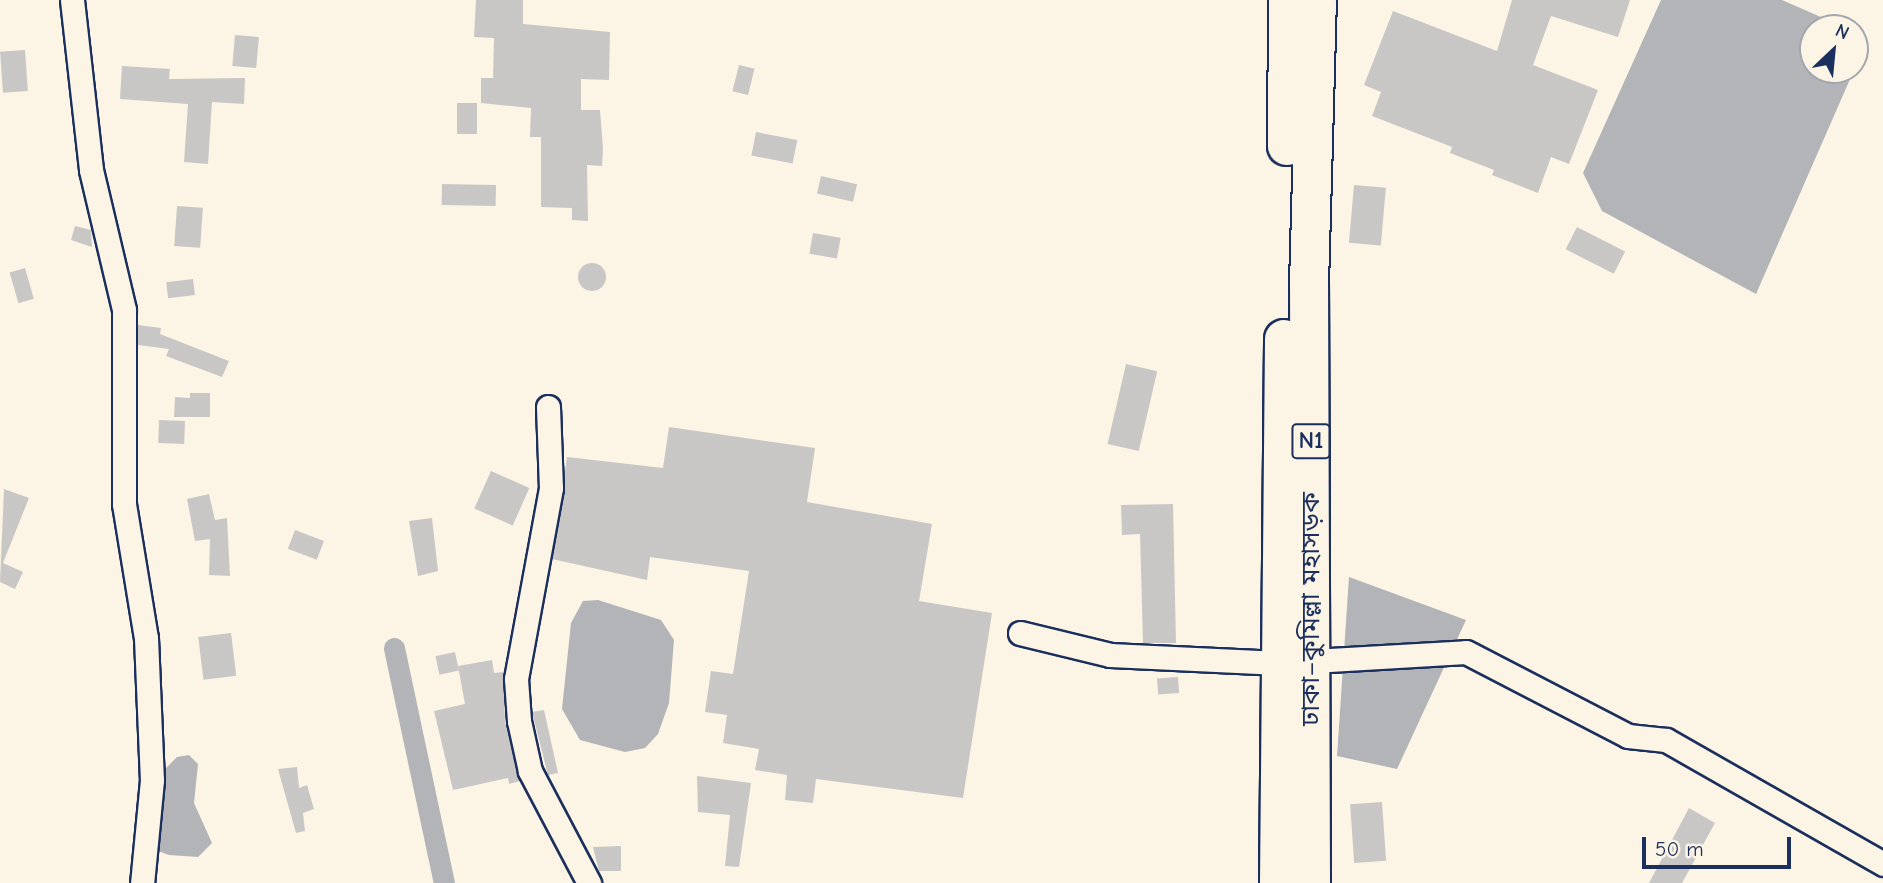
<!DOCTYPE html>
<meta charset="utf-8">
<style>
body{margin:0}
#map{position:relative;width:1883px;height:883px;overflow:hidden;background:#fcf5e5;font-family:"Comic Neue","Noto Sans Bengali",sans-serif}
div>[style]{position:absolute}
.water>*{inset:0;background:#b2b4b8}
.canal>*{height:21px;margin:-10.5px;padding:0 10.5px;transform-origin:10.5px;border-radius:10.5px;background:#b2b4b8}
.building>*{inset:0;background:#c8c7c6;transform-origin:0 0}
.round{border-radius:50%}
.roads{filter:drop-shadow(2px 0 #1b2f5e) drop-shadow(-2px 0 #1b2f5e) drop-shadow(0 2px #1b2f5e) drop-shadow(0 -2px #1b2f5e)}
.minor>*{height:23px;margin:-11.5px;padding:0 11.5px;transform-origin:11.5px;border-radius:11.5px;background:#fcf5e5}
.trunk>*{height:38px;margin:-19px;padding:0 19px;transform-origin:19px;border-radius:19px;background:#fcf5e5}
span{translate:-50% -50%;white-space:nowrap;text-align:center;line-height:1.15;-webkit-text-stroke:5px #fcf5e5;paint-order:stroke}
.shield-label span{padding:2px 5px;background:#fcf5e5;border:2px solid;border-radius:5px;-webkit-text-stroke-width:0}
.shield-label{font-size:24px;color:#1b2f5e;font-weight:700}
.street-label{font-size:26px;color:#1b2f5e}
.north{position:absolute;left:1799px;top:14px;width:70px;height:70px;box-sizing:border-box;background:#fcf5e5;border:2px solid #a2a6af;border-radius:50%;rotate:26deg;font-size:19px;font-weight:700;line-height:28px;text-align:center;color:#1b2f5e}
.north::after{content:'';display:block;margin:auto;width:24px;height:32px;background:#1b2f5e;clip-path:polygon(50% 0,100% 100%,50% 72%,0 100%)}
.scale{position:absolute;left:1642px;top:837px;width:149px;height:32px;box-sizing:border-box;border:4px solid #1b2f5e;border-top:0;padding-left:9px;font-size:21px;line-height:24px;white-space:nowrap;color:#1b2f5e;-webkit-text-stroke:5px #fcf5e5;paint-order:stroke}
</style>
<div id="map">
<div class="water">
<div style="clip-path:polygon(1661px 0,1782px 0,1846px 28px,1813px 28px,1813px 70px,1854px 70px,1756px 294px,1602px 211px,1583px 173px)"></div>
<div style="clip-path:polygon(1349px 577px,1466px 620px,1397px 769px,1337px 756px)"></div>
<div style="clip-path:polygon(598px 600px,661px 620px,674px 640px,669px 703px,658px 734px,645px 748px,625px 752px,580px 740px,562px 709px,571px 623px,583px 601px)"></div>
<div style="clip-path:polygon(189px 755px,198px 764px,194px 803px,212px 843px,198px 857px,169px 855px,158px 851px,160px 791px,165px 769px,177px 757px)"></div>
</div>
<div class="canal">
<div style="left:394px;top:648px;width:240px;rotate:78deg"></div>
</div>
<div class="building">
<div style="clip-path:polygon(476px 0,523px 0,523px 24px,610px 32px,609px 80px,581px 79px,581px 110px,600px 110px,603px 148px,602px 166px,587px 165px,588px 221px,572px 220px,572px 208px,541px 207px,541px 137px,530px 137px,531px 108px,481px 103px,481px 78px,493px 78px,494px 38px,474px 37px)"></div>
<div style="clip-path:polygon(1512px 0,1630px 0,1618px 37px,1551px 16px,1533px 65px,1598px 90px,1569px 164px,1551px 157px,1538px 193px,1492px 175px,1494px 170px,1450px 153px,1452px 147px,1372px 116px,1381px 92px,1364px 85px,1393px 11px,1497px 51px)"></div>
<div style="left:235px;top:35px;width:24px;height:31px;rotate:5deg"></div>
<div style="left:25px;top:50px;width:41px;height:25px;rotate:86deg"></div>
<div style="left:739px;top:65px;width:16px;height:27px;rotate:14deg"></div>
<div style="clip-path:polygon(122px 66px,170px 69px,169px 79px,245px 78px,244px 104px,212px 102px,208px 164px,184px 162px,188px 104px,120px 99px)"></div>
<div style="left:457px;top:103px;width:20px;height:31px"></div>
<div style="left:756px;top:132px;width:42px;height:24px;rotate:11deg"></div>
<div style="left:821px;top:176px;width:37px;height:18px;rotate:13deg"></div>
<div style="left:442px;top:184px;width:54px;height:21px;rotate:1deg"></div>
<div style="left:1354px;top:185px;width:32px;height:58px;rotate:5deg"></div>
<div style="left:177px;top:206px;width:26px;height:40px;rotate:4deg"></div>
<div style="clip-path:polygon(75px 226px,91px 230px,92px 247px,71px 240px)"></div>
<div style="left:1577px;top:227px;width:54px;height:25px;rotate:27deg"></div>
<div style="left:813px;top:233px;width:28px;height:21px;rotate:10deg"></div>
<div class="round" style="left:578px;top:263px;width:28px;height:28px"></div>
<div style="left:25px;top:268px;width:32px;height:16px;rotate:74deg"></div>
<div style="left:193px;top:279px;width:16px;height:27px;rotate:83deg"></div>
<div style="clip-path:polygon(138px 325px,161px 328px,160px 334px,229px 361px,222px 377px,166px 356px,169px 349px,138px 345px)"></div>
<div style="left:1126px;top:364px;width:32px;height:82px;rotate:13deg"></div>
<div style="clip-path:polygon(190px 393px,210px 393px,210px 417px,174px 417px,175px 397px,190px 398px)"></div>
<div style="left:159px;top:420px;width:26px;height:23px;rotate:2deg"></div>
<div style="clip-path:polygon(669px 427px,815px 448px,807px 502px,932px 524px,919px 601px,992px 613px,963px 798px,816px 779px,813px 803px,785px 800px,787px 775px,755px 770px,759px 749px,723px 743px,727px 715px,705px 712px,711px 671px,733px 674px,749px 571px,650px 557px,647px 580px,552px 559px,567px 457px,663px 468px)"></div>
<div style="left:491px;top:471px;width:42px;height:41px;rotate:24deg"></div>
<div style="clip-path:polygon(4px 489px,29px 498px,3px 563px,23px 572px,15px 589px,0 582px)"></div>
<div style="clip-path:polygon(209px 494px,215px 520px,227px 518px,230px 576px,209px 575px,210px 539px,195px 541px,187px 499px)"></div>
<div style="clip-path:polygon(1173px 504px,1176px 643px,1143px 643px,1140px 534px,1122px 535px,1121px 505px)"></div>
<div style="clip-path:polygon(432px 518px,438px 571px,418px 576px,409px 521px)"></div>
<div style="left:295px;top:530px;width:31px;height:20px;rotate:21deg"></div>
<div style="left:231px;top:633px;width:43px;height:33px;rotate:83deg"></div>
<div style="left:455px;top:652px;width:19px;height:20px;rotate:78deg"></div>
<div style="clip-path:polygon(492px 660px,494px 673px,503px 672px,505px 722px,520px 781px,509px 784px,508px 778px,453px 790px,434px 711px,465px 704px,458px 666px)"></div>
<div style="left:1178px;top:677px;width:16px;height:21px;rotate:86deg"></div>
<div style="clip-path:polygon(544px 710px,558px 773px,548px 775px,532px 712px)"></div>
<div style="clip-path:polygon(297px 767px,299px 788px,307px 785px,314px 809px,303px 813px,305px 831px,296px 833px,278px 769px)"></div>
<div style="clip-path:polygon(697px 776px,751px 783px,739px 867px,725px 866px,730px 815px,698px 812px)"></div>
<div style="left:1382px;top:802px;width:59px;height:32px;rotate:86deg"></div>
<div style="clip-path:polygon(1689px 808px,1715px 823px,1682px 883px,1649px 883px)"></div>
<div style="clip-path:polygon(621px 846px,621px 871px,599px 871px,593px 847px)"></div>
</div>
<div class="roads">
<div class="minor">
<div style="left:72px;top:0;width:171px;rotate:83.6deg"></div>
<div style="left:91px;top:170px;width:144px;rotate:76.7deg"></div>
<div style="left:124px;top:310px;width:194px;rotate:90deg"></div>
<div style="left:124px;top:504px;width:136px;rotate:80.7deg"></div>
<div style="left:146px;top:638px;width:142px;rotate:87.6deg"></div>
<div style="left:152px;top:780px;width:103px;rotate:95.5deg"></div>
<div style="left:548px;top:407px;width:81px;rotate:87.9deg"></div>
<div style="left:551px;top:488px;width:194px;rotate:100.4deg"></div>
<div style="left:516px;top:679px;width:42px;rotate:85.9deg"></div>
<div style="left:519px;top:721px;width:51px;rotate:77.6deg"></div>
<div style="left:530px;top:771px;width:127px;rotate:62.2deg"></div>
<div style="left:1020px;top:633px;width:93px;rotate:13.7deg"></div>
<div style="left:1110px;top:655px;width:170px;rotate:2.7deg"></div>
<div style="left:1312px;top:661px;width:154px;rotate:-3.3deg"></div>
<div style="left:1466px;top:652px;width:182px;rotate:27.4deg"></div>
<div style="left:1628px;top:736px;width:38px;rotate:6deg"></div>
<div style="left:1666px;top:740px;width:250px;rotate:29.7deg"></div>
</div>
<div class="trunk">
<div style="left:1287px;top:146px;width:146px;rotate:-89.6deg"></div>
<div style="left:1279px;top:883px;width:544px;rotate:-89.47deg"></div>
<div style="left:1311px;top:883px;width:599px;rotate:-90.19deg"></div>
<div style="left:1309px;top:284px;width:284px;rotate:-88.4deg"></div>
</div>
</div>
<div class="shield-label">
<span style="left:1311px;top:441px">N1</span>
</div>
<div class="street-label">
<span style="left:1312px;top:609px;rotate:-90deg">ঢাকা–কুমিল্লা মহাসড়ক</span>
</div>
<div class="north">N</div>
<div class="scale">50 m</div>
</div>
